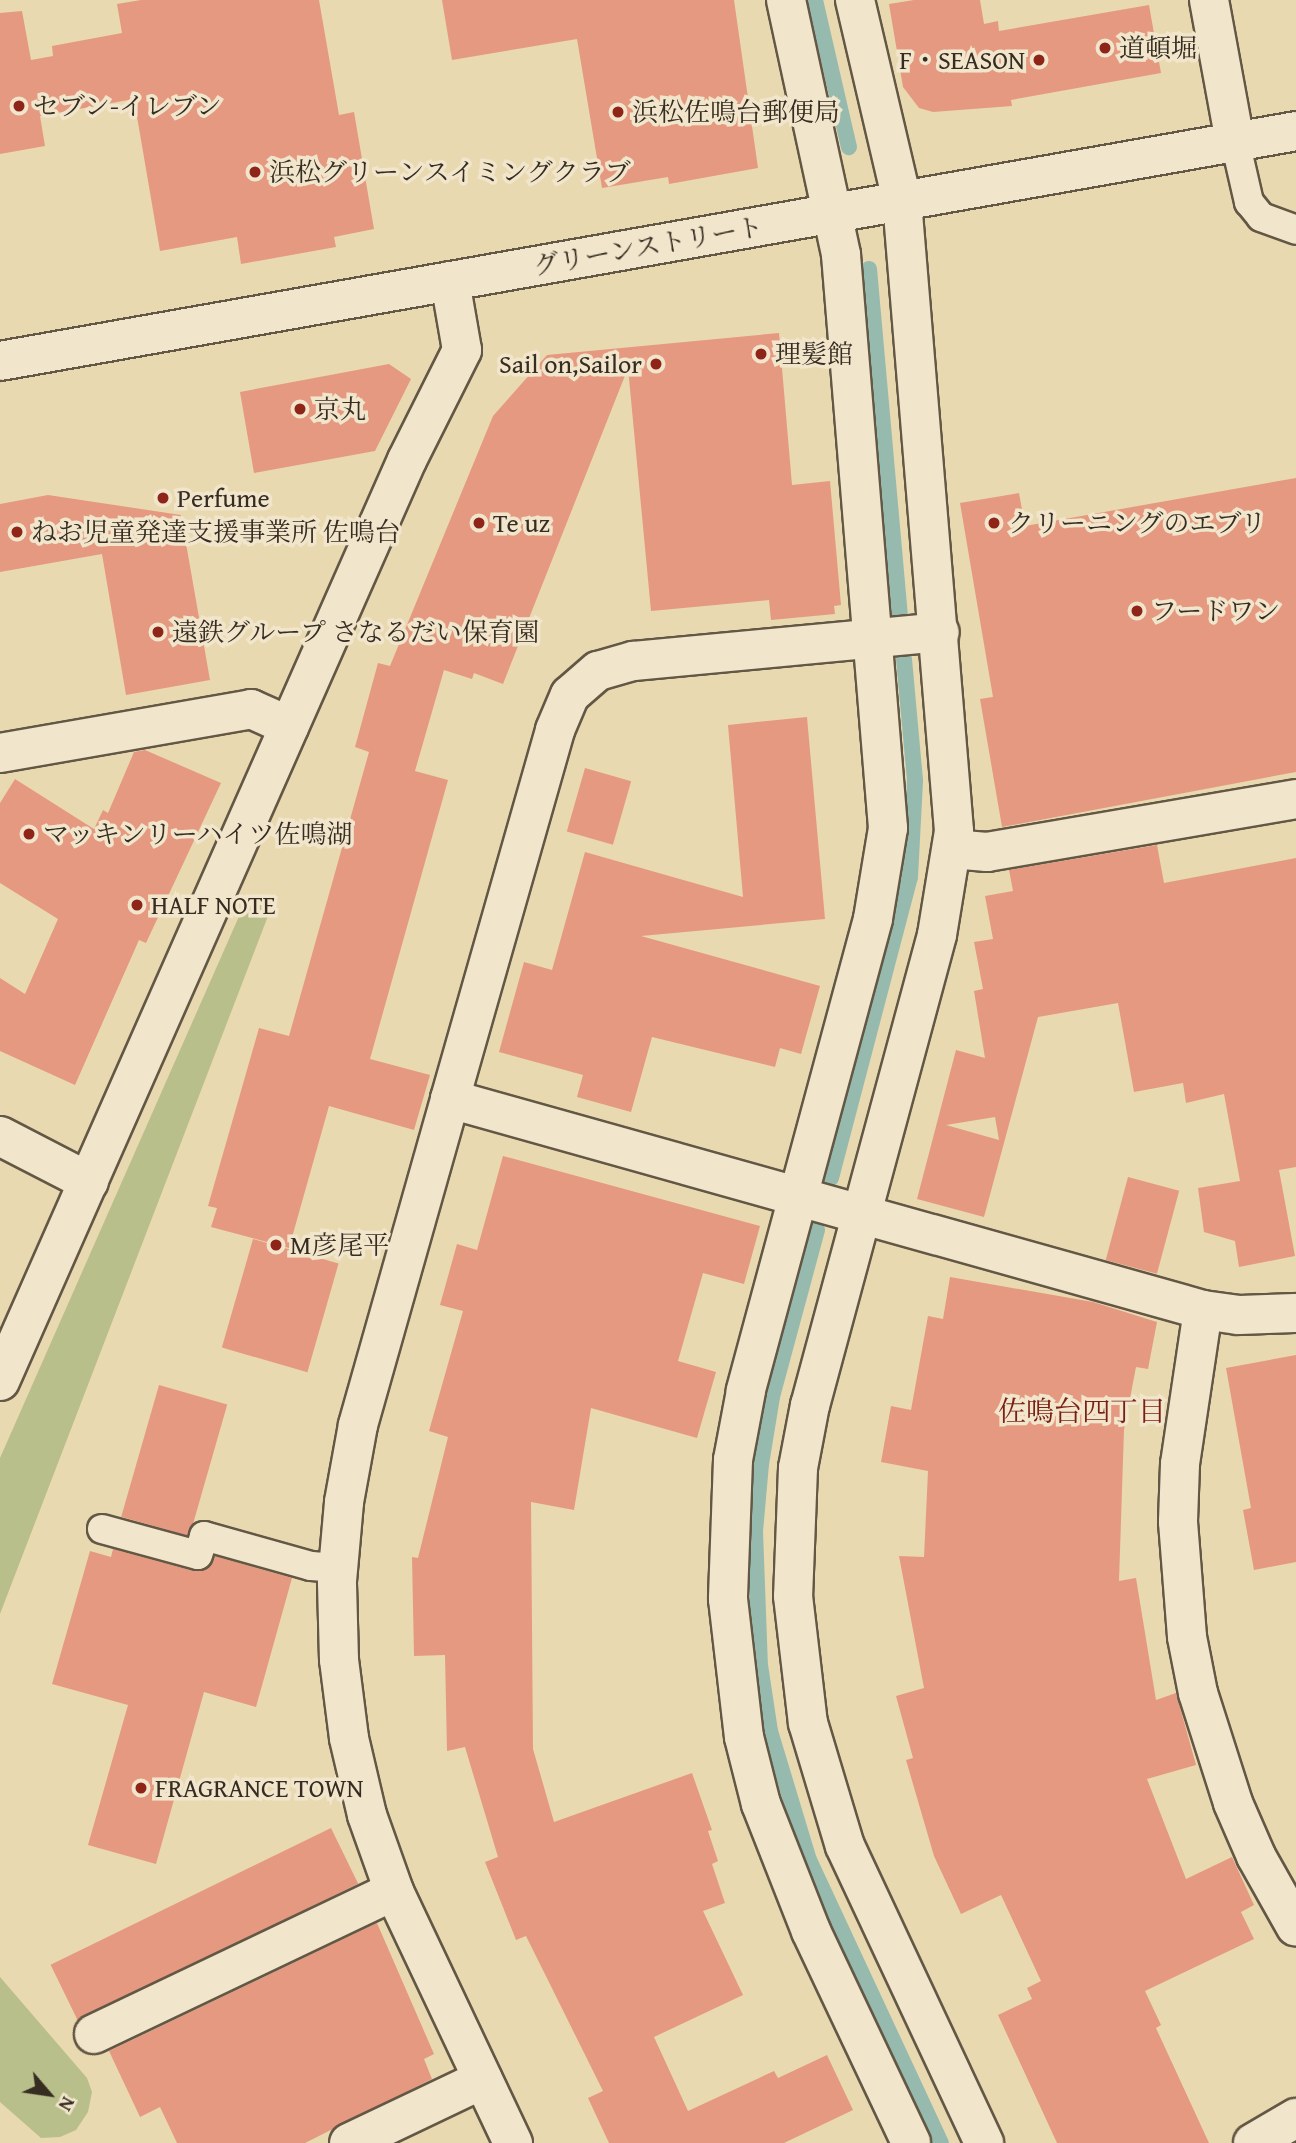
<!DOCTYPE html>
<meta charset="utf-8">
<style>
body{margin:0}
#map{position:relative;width:1296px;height:2143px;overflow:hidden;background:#e9d9b0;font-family:"Gentium Book Plus","Noto Serif JP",serif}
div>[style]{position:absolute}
.green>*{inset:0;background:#b8bf8a}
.stream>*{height:16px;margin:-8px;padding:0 8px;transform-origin:8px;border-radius:8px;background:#97baaf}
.building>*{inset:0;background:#e59981;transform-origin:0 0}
.roads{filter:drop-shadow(2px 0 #635745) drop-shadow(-2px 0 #635745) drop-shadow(0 2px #635745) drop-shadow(0 -2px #635745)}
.lane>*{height:28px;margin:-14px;padding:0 14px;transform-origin:14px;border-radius:14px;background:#f1e6cc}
.street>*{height:38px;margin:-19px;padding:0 19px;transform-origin:19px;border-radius:19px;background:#f1e6cc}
.secondary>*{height:38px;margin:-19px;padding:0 19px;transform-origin:19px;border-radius:19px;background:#f1e6cc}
.dots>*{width:19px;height:19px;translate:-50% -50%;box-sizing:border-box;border:4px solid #f1e6cc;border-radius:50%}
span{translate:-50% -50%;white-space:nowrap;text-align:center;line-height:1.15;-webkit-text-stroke:7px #f1e6cc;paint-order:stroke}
.poi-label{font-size:26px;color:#362c21}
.left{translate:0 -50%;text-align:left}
.right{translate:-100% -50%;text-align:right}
.street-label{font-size:26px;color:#362c21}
.neighbourhood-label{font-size:28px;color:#7a1f14}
.north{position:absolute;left:14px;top:2059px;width:70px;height:70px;-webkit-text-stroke:5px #f1e6cc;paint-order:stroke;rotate:119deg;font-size:19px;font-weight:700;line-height:28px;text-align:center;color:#362c21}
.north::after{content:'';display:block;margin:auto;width:24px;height:32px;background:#362c21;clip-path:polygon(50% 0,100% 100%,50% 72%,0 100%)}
</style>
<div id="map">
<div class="green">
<div style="clip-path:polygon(253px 898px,262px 899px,268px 916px,0 1614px,0 1458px,244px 905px)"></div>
<div style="clip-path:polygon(0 1977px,87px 2078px,92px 2092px,88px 2112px,76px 2130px,60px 2137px,41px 2138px,0 2102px)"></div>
</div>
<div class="stream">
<div style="left:815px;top:0;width:151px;rotate:77deg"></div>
<div style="left:869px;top:269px;width:345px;rotate:84.9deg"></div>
<div style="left:831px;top:1178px;width:311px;rotate:-75.3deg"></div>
<div style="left:910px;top:877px;width:97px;rotate:-87deg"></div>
<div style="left:915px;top:780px;width:121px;rotate:-95.2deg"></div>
<div style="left:817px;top:1230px;width:173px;rotate:105.1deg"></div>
<div style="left:772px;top:1397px;width:68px;rotate:99.3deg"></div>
<div style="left:761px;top:1464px;width:67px;rotate:95.1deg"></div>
<div style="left:755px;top:1531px;width:134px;rotate:87.9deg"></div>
<div style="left:760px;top:1665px;width:67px;rotate:81.4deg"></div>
<div style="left:770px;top:1731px;width:135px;rotate:73.2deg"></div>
<div style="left:809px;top:1860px;width:312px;rotate:65deg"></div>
</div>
<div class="building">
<div style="clip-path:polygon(141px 0,319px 0,339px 115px,354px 112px,374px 229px,334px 237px,336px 247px,241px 264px,237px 237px,160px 251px,134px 99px,40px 116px,45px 146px,0 154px,0 13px,22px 11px,31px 60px,53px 56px,52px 46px,122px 33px,117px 4px)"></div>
<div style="clip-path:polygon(442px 0,734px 0,758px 168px,669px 184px,668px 177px,602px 188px,577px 39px,452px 60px)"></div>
<div style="clip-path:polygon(914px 0,980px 0,984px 24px,998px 21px,999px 31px,1149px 5px,1161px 73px,1011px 100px,1012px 106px,933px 112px,919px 108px,903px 87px,889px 4px)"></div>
<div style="clip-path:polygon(779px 333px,792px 485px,830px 481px,841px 605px,834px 606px,835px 614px,771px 620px,769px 600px,651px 611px,628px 368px,503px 684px,474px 673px,472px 679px,444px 670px,415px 771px,448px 780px,370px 1059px,430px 1075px,414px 1130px,329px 1106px,289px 1248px,211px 1227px,217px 1208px,208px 1206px,259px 1028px,289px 1036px,369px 752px,355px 747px,378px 663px,390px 666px,493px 416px,547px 355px)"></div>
<div style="clip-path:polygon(389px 364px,411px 379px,375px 451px,254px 473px,240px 392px)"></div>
<div style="clip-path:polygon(1296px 478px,1296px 772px,1002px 827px,980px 699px,993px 697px,960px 503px,1019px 493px,1025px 526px)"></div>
<div style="clip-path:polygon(48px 495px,181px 515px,210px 680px,126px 695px,102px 554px,0 572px,0 504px)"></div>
<div style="clip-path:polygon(807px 717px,825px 919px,641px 936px,820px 986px,801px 1054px,780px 1048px,775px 1067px,652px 1037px,631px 1112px,577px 1097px,583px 1075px,499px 1052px,524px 962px,552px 970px,585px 852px,743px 897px,728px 725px)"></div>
<div style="clip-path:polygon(145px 750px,221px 783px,146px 943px,139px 940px,75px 1085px,0 1051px,0 978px,25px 994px,58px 919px,0 883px,0 803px,15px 779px,94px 829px,103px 810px,108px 813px,134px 752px)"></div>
<div style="left:585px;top:768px;width:48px;height:66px;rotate:16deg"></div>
<div style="clip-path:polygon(evenodd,1157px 845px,1164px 883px,1296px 858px,1296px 1167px,1279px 1170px,1295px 1256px,1239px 1267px,1235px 1241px,1204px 1232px,1198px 1188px,1240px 1181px,1224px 1094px,1186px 1103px,1183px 1083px,1134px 1092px,1118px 1003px,1038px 1017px,984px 1217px,917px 1199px,956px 1050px,985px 1058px,974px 991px,983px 989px,974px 942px,993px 939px,985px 896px,1013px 891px,1009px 870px,1157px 845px,995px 1117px,999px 1140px,946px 1125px,995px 1117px)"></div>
<div style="clip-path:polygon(503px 1156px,760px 1226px,744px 1284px,703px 1273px,678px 1361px,716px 1372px,697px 1438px,591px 1408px,574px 1510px,531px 1502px,533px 1749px,554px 1822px,692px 1773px,712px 1830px,708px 1831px,718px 1861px,712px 1864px,725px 1903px,703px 1911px,743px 1995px,654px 2037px,688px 2111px,774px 2071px,778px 2078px,827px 2055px,853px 2110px,784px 2143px,609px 2143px,588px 2098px,603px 2091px,526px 1936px,516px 1940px,485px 1862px,498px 1857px,465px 1747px,447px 1751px,445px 1655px,414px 1656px,412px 1557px,418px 1558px,448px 1437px,429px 1431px,463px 1311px,440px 1305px,457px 1244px,477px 1250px)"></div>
<div style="left:1128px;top:1177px;width:53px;height:86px;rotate:15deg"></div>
<div style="left:253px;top:1239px;width:89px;height:113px;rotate:16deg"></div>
<div style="clip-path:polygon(950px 1277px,1093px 1302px,1157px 1322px,1148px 1369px,1136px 1367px,1124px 1430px,1119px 1581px,1136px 1578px,1156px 1700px,1176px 1693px,1196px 1765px,1147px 1779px,1186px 1879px,1232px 1857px,1254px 1905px,1241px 1912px,1254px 1939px,1145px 1991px,1161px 2025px,1156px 2028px,1209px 2143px,1057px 2143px,998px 2015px,1032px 1999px,1027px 1988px,1041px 1981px,1001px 1895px,961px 1914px,934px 1856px,906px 1760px,913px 1758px,896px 1696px,924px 1688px,899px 1556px,924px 1557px,928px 1471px,881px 1462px,891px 1406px,911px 1410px,928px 1316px,943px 1319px)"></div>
<div style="clip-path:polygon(1296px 1355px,1296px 1562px,1254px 1570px,1243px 1510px,1251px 1508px,1226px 1368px)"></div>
<div style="left:159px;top:1385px;width:71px;height:137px;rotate:16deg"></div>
<div style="clip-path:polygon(113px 1549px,194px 1571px,209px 1567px,215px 1556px,292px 1578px,256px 1707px,204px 1692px,156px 1864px,88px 1845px,128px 1705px,52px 1684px,90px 1551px,111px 1557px)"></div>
<div style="left:331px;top:1828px;width:62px;height:312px;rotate:64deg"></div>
<div style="clip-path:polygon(377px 1923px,434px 2054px,424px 2059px,432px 2079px,305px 2143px,177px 2143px,160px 2107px,140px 2117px,109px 2051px)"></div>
</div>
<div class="roads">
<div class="lane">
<div style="left:1235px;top:141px;width:63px;rotate:77.1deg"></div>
<div style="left:1249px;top:202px;width:19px;rotate:51deg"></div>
<div style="left:1261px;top:217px;width:37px;rotate:20deg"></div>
<div style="left:102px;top:1529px;width:99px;rotate:15.2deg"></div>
<div style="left:198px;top:1555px;width:20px;rotate:-72deg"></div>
<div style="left:204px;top:1536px;width:111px;rotate:15.7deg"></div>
<div style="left:311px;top:1566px;width:28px;rotate:4deg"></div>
</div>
<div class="street">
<div style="left:786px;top:0;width:261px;rotate:77.8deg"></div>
<div style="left:841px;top:255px;width:575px;rotate:85.31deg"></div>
<div style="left:888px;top:828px;width:92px;rotate:99.4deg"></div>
<div style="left:873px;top:919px;width:489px;rotate:105.1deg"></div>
<div style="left:746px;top:1391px;width:70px;rotate:100.7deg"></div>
<div style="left:733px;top:1460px;width:139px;rotate:92.1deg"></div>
<div style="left:728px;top:1599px;width:139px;rotate:83.4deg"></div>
<div style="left:744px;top:1737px;width:69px;rotate:75.8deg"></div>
<div style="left:761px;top:1804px;width:136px;rotate:68.5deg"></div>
<div style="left:811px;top:1931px;width:234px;rotate:64.7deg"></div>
<div style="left:855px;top:0;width:206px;rotate:76.8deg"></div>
<div style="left:902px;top:201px;width:632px;rotate:85.28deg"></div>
<div style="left:954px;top:831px;width:105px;rotate:99.3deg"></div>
<div style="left:937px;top:935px;width:487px;rotate:105.1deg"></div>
<div style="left:810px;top:1405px;width:64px;rotate:100.8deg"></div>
<div style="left:798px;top:1468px;width:128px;rotate:92.2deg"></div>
<div style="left:793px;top:1596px;width:128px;rotate:83.3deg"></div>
<div style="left:808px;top:1723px;width:128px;rotate:73.3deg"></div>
<div style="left:845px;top:1846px;width:328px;rotate:64.9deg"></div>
<div style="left:0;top:753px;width:255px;rotate:-9.9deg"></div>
<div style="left:251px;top:709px;width:42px;rotate:24.1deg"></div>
<div style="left:952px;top:849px;width:35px;rotate:5deg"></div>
<div style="left:987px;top:852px;width:314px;rotate:-9.7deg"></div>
<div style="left:450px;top:1099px;width:782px;rotate:15.65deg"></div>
<div style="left:1203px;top:1310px;width:35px;rotate:8deg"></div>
<div style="left:1238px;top:1315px;width:58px;rotate:-2deg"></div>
<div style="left:0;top:1136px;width:100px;rotate:27.3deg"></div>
<div style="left:1203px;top:1310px;width:156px;rotate:98.5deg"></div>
<div style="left:1180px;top:1464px;width:58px;rotate:92deg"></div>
<div style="left:1178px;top:1522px;width:115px;rotate:85.5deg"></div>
<div style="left:1187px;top:1637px;width:57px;rotate:78.9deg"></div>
<div style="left:1198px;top:1693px;width:115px;rotate:72.3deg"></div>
<div style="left:1233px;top:1803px;width:58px;rotate:66.5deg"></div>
<div style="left:1256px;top:1856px;width:81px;rotate:60.6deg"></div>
<div style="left:0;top:1381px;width:1007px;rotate:-66.16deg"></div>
<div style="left:407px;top:460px;width:123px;rotate:-63.4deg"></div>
<div style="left:462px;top:350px;width:70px;rotate:-99.9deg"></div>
<div style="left:94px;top:2034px;width:332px;rotate:-25.5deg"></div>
<div style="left:349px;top:2143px;width:148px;rotate:-25.5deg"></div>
<div style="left:513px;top:2143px;width:279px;rotate:-115.3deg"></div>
<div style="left:394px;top:1891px;width:81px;rotate:-109.6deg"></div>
<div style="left:367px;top:1815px;width:79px;rotate:-103.2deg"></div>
<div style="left:349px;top:1738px;width:79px;rotate:-97.3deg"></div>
<div style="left:339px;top:1660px;width:79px;rotate:-91.5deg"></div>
<div style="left:337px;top:1581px;width:79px;rotate:-84.9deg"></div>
<div style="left:344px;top:1502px;width:78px;rotate:-79.7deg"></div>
<div style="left:358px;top:1425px;width:339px;rotate:-74.2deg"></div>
<div style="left:450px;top:1099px;width:384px;rotate:-74.1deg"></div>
<div style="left:555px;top:730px;width:38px;rotate:-67deg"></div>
<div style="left:570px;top:695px;width:37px;rotate:-41deg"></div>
<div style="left:598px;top:671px;width:37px;rotate:-16deg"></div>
<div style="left:634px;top:661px;width:307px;rotate:-5.4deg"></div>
<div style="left:1253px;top:2143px;width:50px;rotate:-30.2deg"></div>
</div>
<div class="secondary">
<div style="left:1209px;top:0;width:143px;rotate:79.6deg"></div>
<div style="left:0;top:361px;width:1316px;rotate:-10.06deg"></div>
</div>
</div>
<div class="dots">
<div style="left:1105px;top:48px;background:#8f2418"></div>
<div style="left:1039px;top:60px;background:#8f2418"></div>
<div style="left:19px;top:106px;background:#8f2418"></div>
<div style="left:618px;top:112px;background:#8f2418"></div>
<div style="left:255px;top:172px;background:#8f2418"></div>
<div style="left:761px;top:354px;background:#8f2418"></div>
<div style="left:656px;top:364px;background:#8f2418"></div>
<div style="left:300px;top:409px;background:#8f2418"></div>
<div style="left:163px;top:498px;background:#8f2418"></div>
<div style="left:479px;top:523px;background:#8f2418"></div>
<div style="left:994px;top:523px;background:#8f2418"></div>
<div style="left:17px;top:532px;background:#8f2418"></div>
<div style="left:1137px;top:611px;background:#8f2418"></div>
<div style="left:158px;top:632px;background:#8f2418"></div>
<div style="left:29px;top:834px;background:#8f2418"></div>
<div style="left:137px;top:905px;background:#8f2418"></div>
<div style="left:276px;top:1245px;background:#8f2418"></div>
<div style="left:141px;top:1788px;background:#8f2418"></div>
</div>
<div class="poi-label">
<span class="left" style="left:1119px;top:48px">道頓堀</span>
<span class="right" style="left:1025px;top:60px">F・SEASON</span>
<span class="left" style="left:33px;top:106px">セブン-イレブン</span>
<span class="left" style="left:632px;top:112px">浜松佐鳴台郵便局</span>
<span class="left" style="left:269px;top:172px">浜松グリーンスイミングクラブ</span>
<span class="left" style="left:775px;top:354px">理髪館</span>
<span class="right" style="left:642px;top:364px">Sail on,Sailor</span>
<span class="left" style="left:314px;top:409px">京丸</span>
<span class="left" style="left:177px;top:498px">Perfume</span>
<span class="left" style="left:493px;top:523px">Te uz</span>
<span class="left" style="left:1008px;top:523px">クリーニングのエブリ</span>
<span class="left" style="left:31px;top:532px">ねお児童発達支援事業所 佐鳴台</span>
<span class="left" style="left:1151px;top:611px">フードワン</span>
<span class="left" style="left:172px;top:632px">遠鉄グループ さなるだい保育園</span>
<span class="left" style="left:43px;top:834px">マッキンリーハイツ佐鳴湖</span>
<span class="left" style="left:151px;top:905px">HALF NOTE</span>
<span class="left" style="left:290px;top:1245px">M彦尾平</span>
<span class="left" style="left:155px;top:1788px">FRAGRANCE TOWN</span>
</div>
<div class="street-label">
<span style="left:648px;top:246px;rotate:-10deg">グリーンストリート</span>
</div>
<div class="neighbourhood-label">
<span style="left:1082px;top:1411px">佐鳴台四丁目</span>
</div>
<div class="north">N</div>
</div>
